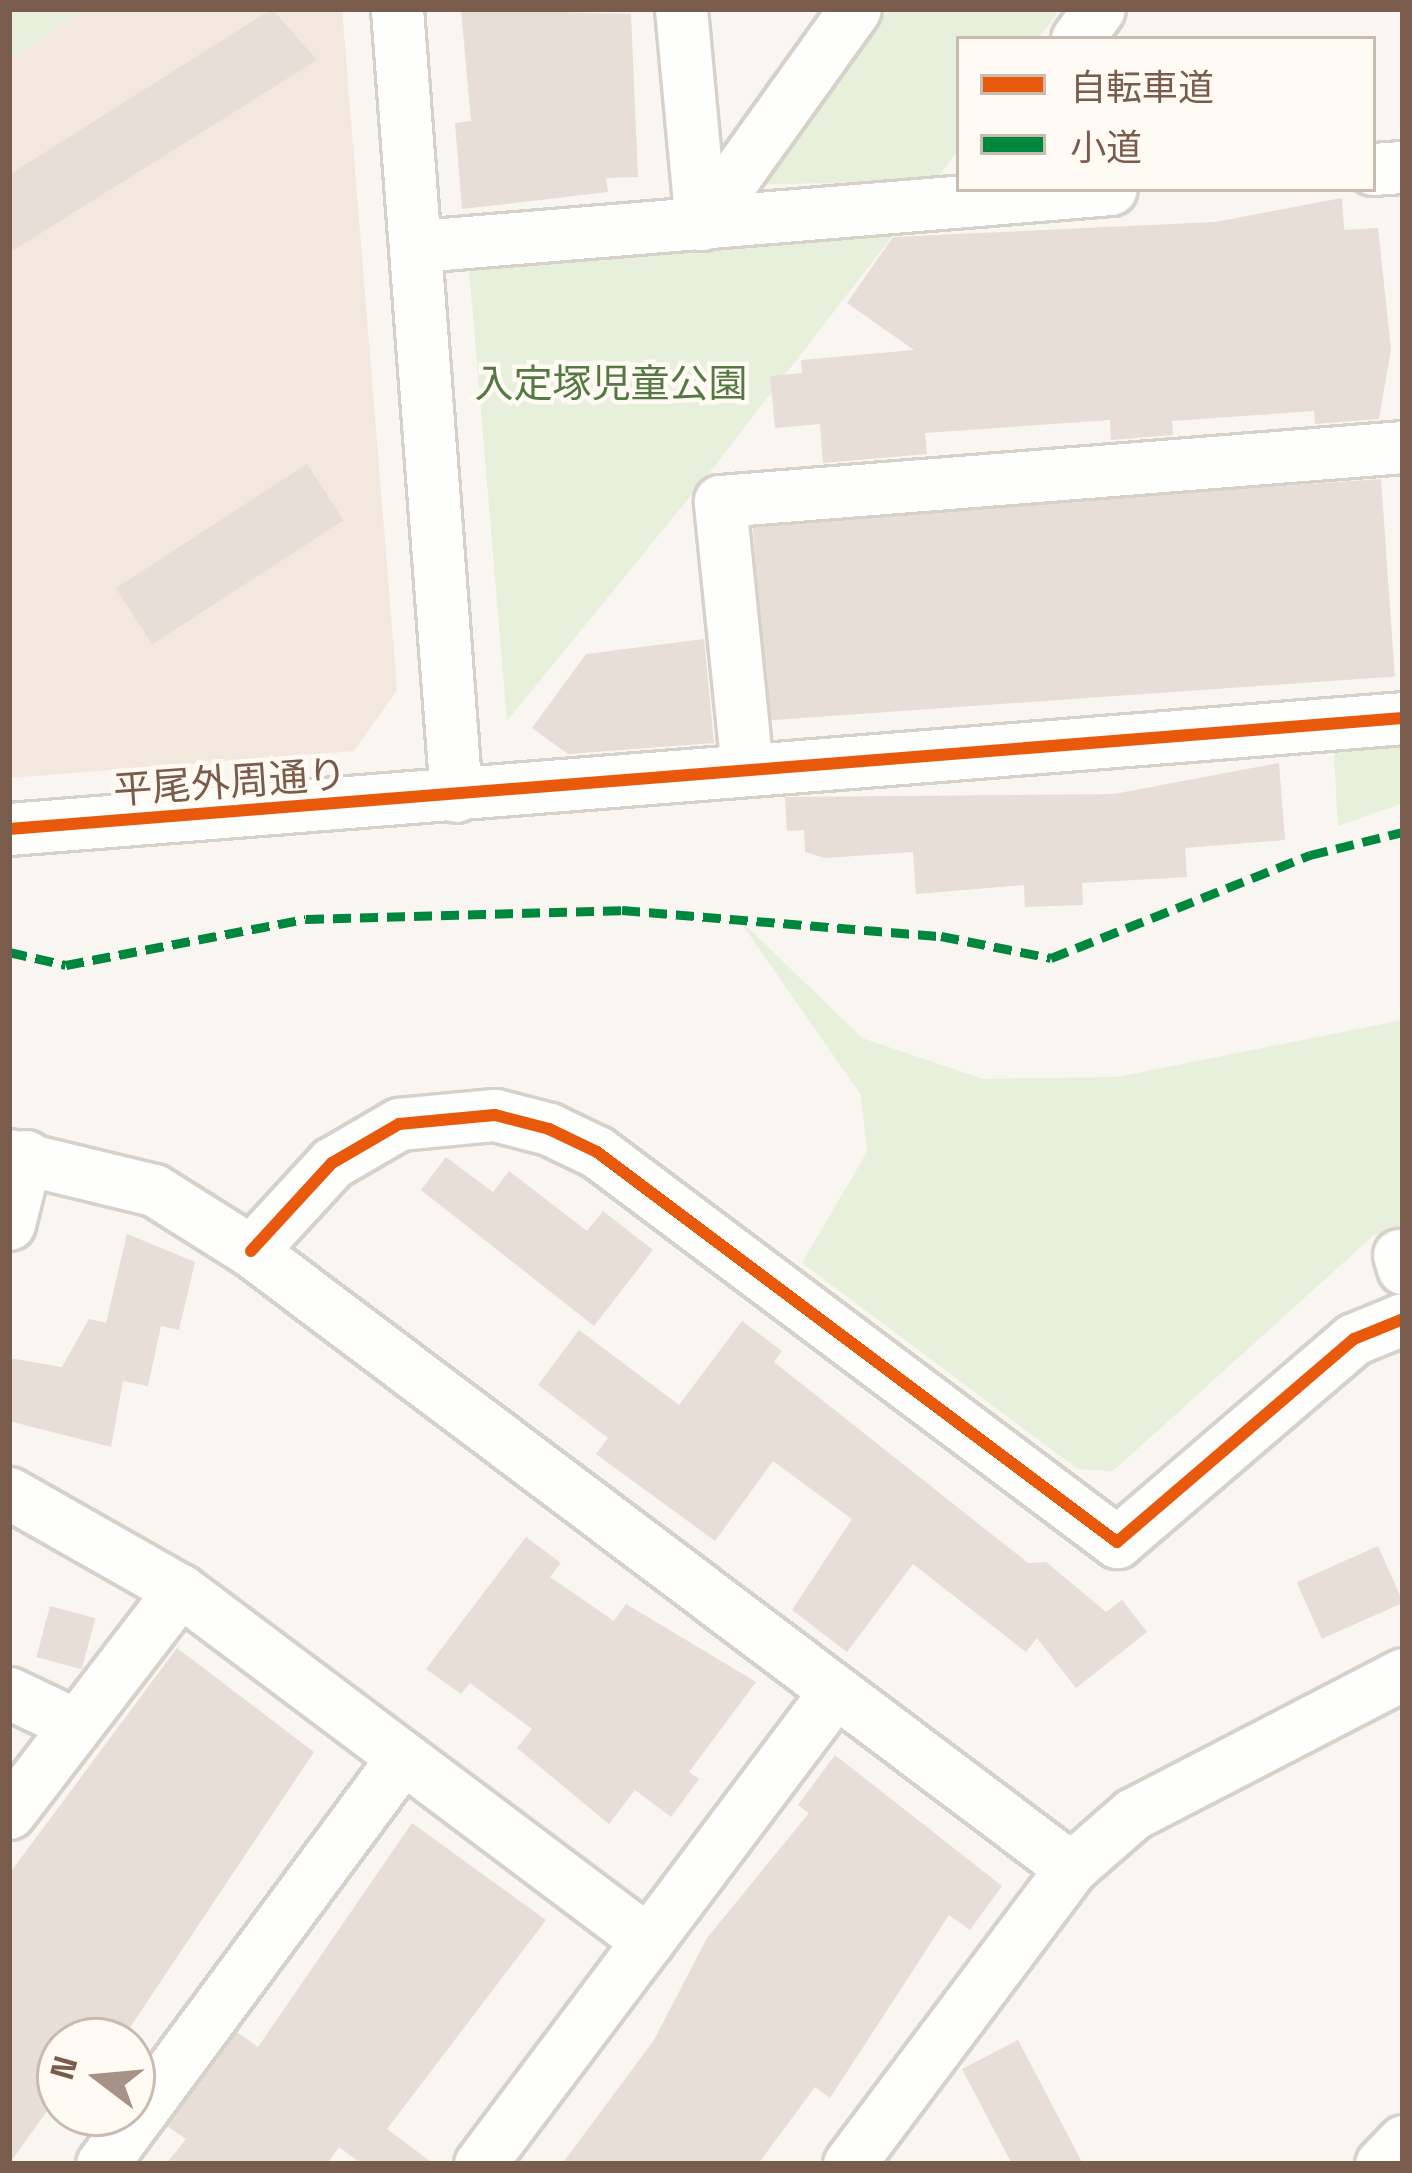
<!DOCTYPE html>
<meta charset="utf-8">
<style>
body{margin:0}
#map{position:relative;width:1412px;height:2173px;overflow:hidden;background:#f9f5f0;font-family:"Space Grotesk","Noto Sans JP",sans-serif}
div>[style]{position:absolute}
.residential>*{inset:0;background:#f2e8de}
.green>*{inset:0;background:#e7f0db}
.building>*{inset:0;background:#e6ded7;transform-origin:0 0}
.roads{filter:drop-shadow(3px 0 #d7d1cb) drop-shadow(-3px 0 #d7d1cb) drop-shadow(0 3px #d7d1cb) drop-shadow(0 -3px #d7d1cb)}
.minor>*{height:51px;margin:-25.5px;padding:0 25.5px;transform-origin:25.5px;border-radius:25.5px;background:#fefefd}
.quiet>*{height:9px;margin-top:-4.5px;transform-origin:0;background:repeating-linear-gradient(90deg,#00873e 0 18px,transparent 0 27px)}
.cycleway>*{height:12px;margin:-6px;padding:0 6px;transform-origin:6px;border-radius:6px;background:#e8590c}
span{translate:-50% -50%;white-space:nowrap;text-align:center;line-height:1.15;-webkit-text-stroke:9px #fffaf3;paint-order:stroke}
.park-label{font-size:39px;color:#537a41}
.street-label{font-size:39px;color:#7a5c4d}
.frame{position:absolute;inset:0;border:12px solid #7a5c4d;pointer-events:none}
.legend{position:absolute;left:956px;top:36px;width:420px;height:156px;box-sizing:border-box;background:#fffaf3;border:3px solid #cabbb1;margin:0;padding:15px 21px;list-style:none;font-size:36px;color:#7a5c4d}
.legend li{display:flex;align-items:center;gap:24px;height:60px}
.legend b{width:60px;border:3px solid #cabbb1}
.north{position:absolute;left:36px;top:2017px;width:120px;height:120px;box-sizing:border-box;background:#fffaf3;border:3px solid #cabbb1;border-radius:50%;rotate:286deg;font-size:33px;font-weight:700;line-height:48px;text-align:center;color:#7a5c4d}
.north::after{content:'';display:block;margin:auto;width:42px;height:54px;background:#a69286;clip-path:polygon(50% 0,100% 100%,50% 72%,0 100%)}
</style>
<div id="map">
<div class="residential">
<div style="clip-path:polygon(9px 9px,342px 9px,397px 690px,354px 751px,9px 778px)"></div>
</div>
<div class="green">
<div style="clip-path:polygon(9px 9px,85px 9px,9px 59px)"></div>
<div style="clip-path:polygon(886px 9px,1060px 9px,1038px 39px,959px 39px,959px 149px,936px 180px,757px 185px)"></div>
<div style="clip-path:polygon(894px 234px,706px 477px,507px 721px,469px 268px)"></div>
<div style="clip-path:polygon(1403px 737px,1403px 803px,1338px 826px,1333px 740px)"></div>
<div style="clip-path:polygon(737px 917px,862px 1038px,983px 1079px,1117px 1077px,1403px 1020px,1403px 1241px,1375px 1234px,1113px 1471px,1078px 1469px,802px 1263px,867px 1152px,861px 1095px)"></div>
</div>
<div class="building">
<div style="clip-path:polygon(272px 9px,317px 60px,9px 253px,9px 175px)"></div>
<div style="clip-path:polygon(461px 9px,631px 14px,638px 177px,606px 178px,608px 192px,462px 209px,455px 123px,471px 121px)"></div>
<div style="clip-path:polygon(1342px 198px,1344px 230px,1378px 228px,1391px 349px,1379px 419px,1315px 424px,1314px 411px,1172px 421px,1173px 435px,1111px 440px,1110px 420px,925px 433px,927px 454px,823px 463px,820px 424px,775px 428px,770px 376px,802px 373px,801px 360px,914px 350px,847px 303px,893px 237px,1215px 222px)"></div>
<div style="left:307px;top:464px;width:67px;height:228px;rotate:57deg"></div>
<div style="left:1381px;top:479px;width:198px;height:630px;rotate:86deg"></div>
<div style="clip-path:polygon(704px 639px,714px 743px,568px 754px,532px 728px,586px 654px)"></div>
<div style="clip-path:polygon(1279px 763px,1285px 840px,1185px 848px,1187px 877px,1082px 883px,1083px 905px,1025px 907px,1024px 885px,916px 894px,913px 852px,825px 858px,805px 852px,804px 830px,787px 831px,785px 797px,1114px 794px)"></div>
<div style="clip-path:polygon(446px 1157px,493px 1192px,509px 1171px,587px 1231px,603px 1211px,653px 1250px,594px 1326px,421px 1190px)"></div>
<div style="clip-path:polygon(127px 1234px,195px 1262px,179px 1330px,161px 1326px,148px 1386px,123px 1381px,111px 1447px,9px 1421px,9px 1358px,62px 1367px,89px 1319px,106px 1323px)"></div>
<div style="clip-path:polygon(742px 1321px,782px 1351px,774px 1362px,1028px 1563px,1046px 1562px,1106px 1612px,1122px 1600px,1147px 1632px,1076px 1688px,1037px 1638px,1026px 1652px,913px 1564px,847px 1652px,792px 1610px,852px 1519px,773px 1461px,715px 1541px,596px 1454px,608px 1438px,538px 1385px,579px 1330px,679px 1405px)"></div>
<div style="clip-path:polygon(526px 1537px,561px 1563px,550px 1577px,614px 1621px,626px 1604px,756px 1682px,689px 1772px,699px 1779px,671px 1817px,635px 1790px,609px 1824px,517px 1748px,532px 1729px,470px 1683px,461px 1694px,426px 1669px)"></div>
<div style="left:1378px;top:1546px;width:62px;height:89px;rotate:66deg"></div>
<div style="left:50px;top:1606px;width:47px;height:53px;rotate:15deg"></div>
<div style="clip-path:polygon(177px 1648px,314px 1752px,121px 2041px,60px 2041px,60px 2093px,9px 2164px,9px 1874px)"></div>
<div style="clip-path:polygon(835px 1755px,1002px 1886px,970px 1930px,949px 1915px,830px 2098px,815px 2087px,758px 2164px,562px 2164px,654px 2040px,707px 1938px,809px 1813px,798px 1805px)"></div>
<div style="clip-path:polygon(412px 1823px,546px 1920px,387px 2129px,434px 2164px,362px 2164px,339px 2147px,327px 2164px,166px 2164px,186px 2139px,167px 2126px,237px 2032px,258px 2047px)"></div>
<div style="clip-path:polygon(1018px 2040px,1083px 2164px,1012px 2164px,962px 2069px)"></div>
</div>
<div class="roads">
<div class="minor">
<div style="left:397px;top:9px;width:789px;rotate:85.71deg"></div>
<div style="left:681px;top:9px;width:216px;rotate:84.7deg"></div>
<div style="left:1077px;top:39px;width:37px;rotate:-54deg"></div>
<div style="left:1373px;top:169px;width:30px;rotate:-4deg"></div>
<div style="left:701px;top:224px;width:264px;rotate:-54.4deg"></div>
<div style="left:419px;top:246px;width:694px;rotate:-4.71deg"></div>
<div style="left:747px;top:769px;width:269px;rotate:-95.8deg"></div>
<div style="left:720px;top:501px;width:685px;rotate:-4.52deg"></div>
<div style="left:9px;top:829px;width:1398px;rotate:-4.55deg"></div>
<div style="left:9px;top:1155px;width:149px;rotate:13.6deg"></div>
<div style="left:154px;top:1190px;width:115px;rotate:32.2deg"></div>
<div style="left:251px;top:1251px;width:1026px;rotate:36.96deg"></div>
<div style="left:9px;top:1224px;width:70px;rotate:-76deg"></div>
<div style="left:251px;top:1251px;width:120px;rotate:-47.4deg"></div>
<div style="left:332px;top:1163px;width:78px;rotate:-30.2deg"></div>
<div style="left:399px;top:1124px;width:96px;rotate:-5.4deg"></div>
<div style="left:495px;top:1115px;width:56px;rotate:14.5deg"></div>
<div style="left:549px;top:1129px;width:53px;rotate:25.6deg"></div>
<div style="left:597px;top:1152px;width:650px;rotate:36.87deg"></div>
<div style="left:1117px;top:1542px;width:312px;rotate:-40.6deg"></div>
<div style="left:1354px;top:1339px;width:53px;rotate:-22.2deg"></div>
<div style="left:1399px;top:1255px;width:14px;rotate:73deg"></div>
<div style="left:9px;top:1493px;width:197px;rotate:29.6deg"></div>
<div style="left:180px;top:1590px;width:585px;rotate:36.87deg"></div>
<div style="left:9px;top:1693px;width:74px;rotate:25.5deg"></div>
<div style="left:9px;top:1813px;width:281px;rotate:-52.5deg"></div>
<div style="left:102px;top:2164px;width:506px;rotate:-53.51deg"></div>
<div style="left:480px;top:2164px;width:589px;rotate:-53.07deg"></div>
<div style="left:849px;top:2164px;width:370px;rotate:-53.1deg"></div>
<div style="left:1071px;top:1868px;width:82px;rotate:-41.1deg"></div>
<div style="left:1133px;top:1814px;width:304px;rotate:-27.4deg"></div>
<div style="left:1381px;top:2164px;width:32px;rotate:-46deg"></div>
</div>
</div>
<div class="quiet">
<div style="left:9px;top:952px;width:58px;rotate:12.8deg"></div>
<div style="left:66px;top:965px;width:244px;rotate:-10.9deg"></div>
<div style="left:306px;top:919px;width:316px;rotate:-1.6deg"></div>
<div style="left:622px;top:910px;width:320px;rotate:4.7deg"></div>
<div style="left:941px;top:936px;width:112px;rotate:11.3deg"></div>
<div style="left:1051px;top:958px;width:279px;rotate:-21.7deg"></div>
<div style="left:1310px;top:855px;width:96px;rotate:-13.9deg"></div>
</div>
<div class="cycleway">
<div style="left:9px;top:829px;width:1398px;rotate:-4.55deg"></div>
<div style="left:251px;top:1251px;width:120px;rotate:-47.4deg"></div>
<div style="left:332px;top:1163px;width:78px;rotate:-30.2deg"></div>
<div style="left:399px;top:1124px;width:96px;rotate:-5.4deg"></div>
<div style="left:495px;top:1115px;width:56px;rotate:14.5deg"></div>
<div style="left:549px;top:1129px;width:53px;rotate:25.6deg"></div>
<div style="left:597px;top:1152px;width:650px;rotate:36.87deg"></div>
<div style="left:1117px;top:1542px;width:312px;rotate:-40.6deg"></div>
<div style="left:1354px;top:1339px;width:53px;rotate:-22.2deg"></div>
</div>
<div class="park-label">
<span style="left:611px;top:384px">入定塚児童公園</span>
</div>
<div class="street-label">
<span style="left:230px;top:783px;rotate:-4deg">平尾外周通り</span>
</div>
<div class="frame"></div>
<ul class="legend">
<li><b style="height:15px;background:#e8590c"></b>自転車道</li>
<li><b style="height:15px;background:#00873e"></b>小道</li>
</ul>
<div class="north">N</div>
</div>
